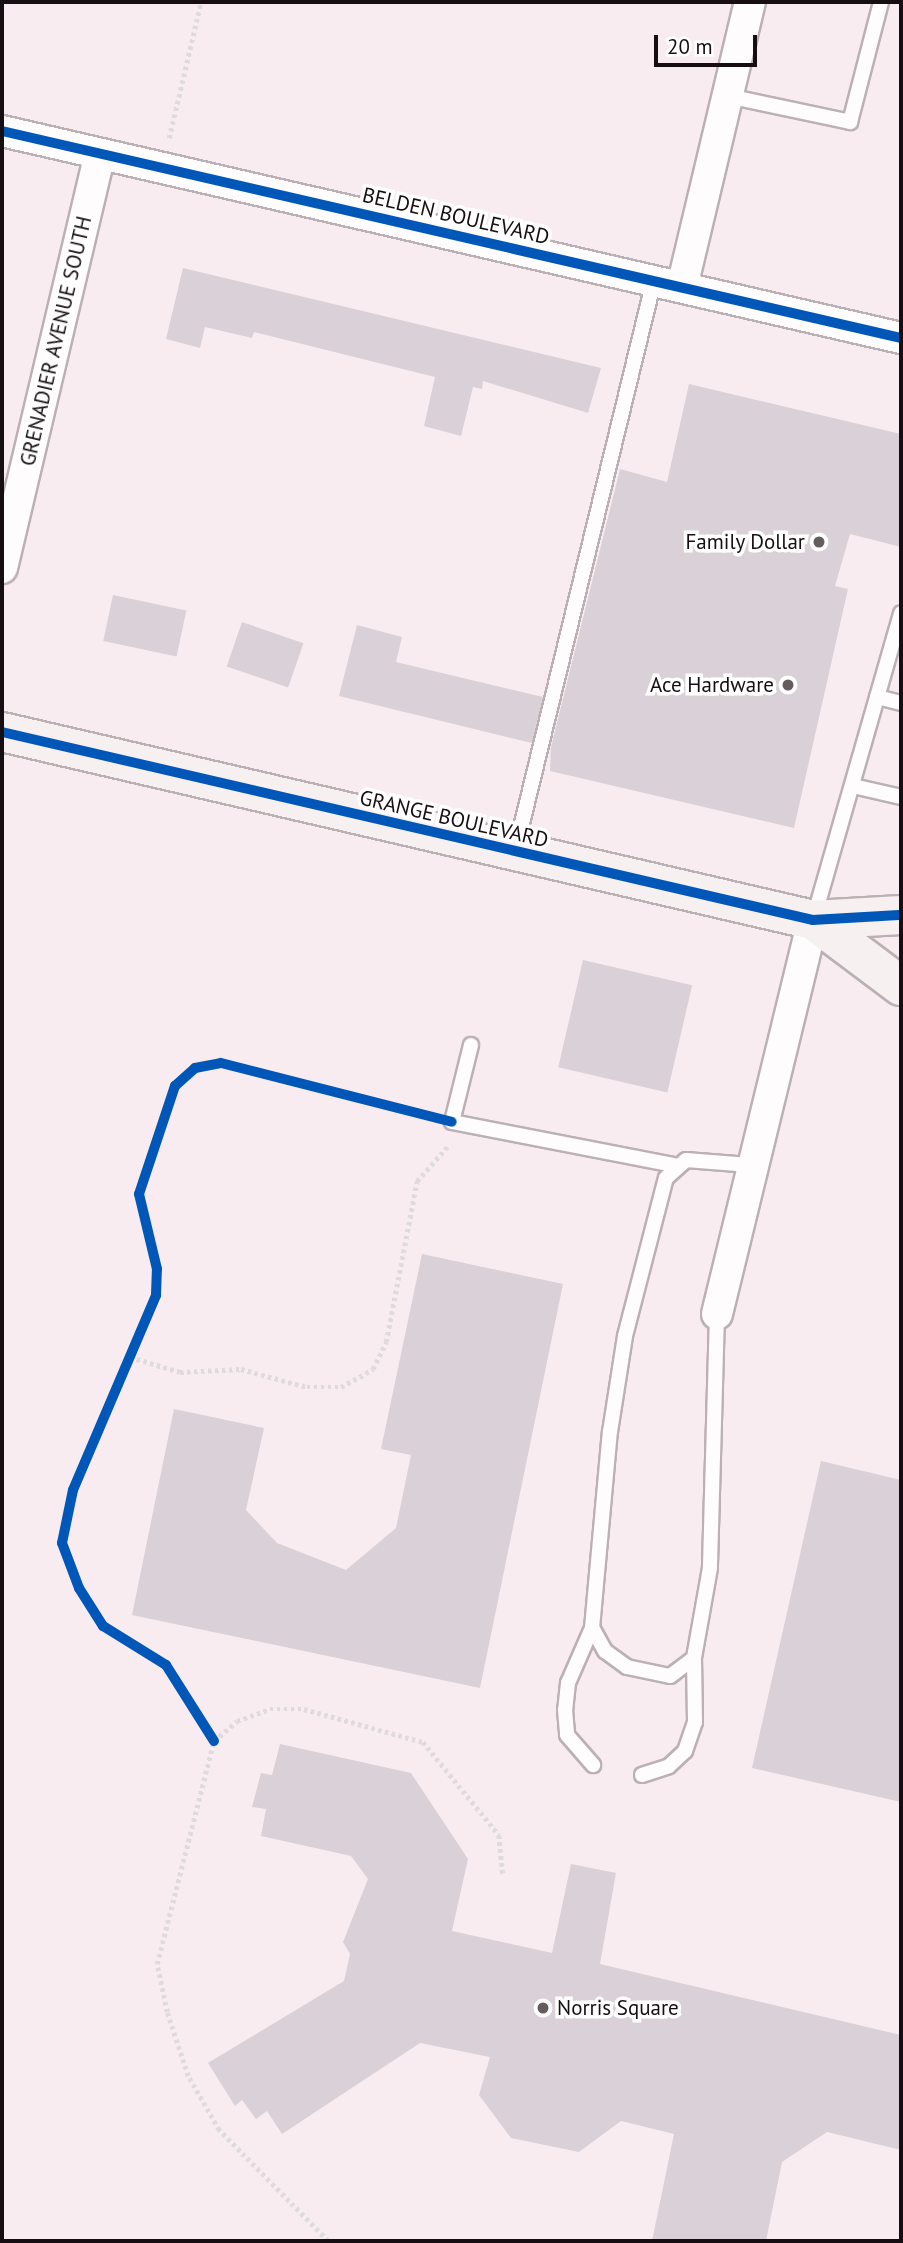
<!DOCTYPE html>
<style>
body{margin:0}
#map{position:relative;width:903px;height:2243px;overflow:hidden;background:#f9ecf1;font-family:"PT Sans",sans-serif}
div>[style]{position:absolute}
.building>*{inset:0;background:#dad0d7;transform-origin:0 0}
.path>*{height:4.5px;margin-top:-2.25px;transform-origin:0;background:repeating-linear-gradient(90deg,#dfdbdd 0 3.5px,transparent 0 7px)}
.roads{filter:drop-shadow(2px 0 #bbb1b5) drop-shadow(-2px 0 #bbb1b5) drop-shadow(0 2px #bbb1b5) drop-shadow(0 -2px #bbb1b5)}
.lane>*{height:14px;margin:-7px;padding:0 7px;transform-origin:7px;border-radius:7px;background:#fefcfd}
.street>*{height:30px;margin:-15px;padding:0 15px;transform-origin:15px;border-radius:15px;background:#fefcfd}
.secondary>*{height:38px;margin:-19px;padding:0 19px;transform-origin:19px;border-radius:19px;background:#f7f0f1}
.cycleway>*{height:10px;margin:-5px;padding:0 5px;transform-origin:5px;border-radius:5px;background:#0057b8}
.dots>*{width:19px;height:19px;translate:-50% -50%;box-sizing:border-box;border:4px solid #fff;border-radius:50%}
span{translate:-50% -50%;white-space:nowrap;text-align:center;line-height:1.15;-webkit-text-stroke:7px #fff;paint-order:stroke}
.street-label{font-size:21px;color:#160e12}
.poi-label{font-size:21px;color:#160e12}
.right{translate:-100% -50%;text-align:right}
.left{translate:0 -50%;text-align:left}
.frame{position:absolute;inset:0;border:4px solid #160e12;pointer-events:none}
.scale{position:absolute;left:654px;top:35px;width:103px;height:32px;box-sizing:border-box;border:4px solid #160e12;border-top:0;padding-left:9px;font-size:21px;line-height:24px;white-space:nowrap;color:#160e12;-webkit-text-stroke:5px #fff;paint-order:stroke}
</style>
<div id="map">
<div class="building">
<div style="clip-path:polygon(183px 268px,601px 368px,588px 413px,483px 381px,482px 389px,473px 387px,461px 436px,424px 426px,435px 377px,254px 332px,252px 338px,205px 327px,200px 348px,166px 339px)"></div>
<div style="clip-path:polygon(689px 384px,901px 434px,901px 547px,850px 534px,835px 586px,848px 589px,794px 828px,550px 771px,551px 747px,620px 469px,667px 482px)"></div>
<div style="left:113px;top:595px;width:75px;height:47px;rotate:12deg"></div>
<div style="left:242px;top:622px;width:65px;height:47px;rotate:19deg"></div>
<div style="clip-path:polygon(357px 625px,402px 637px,396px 662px,543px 697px,532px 743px,339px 696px)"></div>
<div style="left:583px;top:960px;width:112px;height:110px;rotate:13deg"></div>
<div style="clip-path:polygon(422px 1254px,563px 1284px,480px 1688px,132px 1615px,174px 1409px,264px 1428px,246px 1510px,277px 1543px,346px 1570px,396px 1528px,411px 1455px,381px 1449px)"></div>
<div style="clip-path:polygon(821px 1461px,901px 1480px,901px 1802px,752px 1768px)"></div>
<div style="clip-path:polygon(280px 1744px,411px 1773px,468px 1859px,452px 1931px,552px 1953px,571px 1864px,616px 1873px,600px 1964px,901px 2035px,901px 2150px,827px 2132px,782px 2162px,766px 2241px,652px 2241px,674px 2134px,621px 2121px,579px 2152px,511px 2138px,479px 2095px,490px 2057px,420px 2043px,282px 2134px,267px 2111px,256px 2119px,242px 2100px,235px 2106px,208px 2063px,344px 1981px,350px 1954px,343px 1942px,368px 1879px,351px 1856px,261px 1836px,266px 1809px,252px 1807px,261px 1773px,272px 1775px)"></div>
</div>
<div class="path">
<div style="left:169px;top:138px;width:140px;rotate:-76.8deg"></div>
<div style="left:130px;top:1357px;width:52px;rotate:16.7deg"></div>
<div style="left:180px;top:1372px;width:61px;rotate:-2.8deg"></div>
<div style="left:241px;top:1369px;width:68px;rotate:15.3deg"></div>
<div style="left:307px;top:1387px;width:34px"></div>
<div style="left:341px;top:1387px;width:37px;rotate:-29deg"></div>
<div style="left:373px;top:1369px;width:30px;rotate:-64deg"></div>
<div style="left:386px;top:1342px;width:164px;rotate:-79.1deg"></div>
<div style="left:417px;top:1181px;width:47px;rotate:-48.5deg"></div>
<div style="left:328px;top:2241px;width:156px;rotate:-134.5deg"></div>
<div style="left:219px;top:2130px;width:62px;rotate:-119.9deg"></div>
<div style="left:188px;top:2076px;width:67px;rotate:-108.2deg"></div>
<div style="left:167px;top:2012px;width:49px;rotate:-101.8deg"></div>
<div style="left:157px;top:1964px;width:230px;rotate:-75.7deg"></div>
<div style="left:214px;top:1741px;width:30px;rotate:-41deg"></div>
<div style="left:237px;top:1721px;width:35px;rotate:-20deg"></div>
<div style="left:270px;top:1709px;width:34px"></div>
<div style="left:304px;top:1709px;width:123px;rotate:15.5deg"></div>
<div style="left:423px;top:1742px;width:120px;rotate:50.7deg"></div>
<div style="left:499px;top:1835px;width:40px;rotate:84.3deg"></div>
</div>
<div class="roads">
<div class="lane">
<div style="left:728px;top:96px;width:125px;rotate:12deg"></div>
<div style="left:850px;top:122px;width:124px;rotate:-75.5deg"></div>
<div style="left:877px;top:697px;width:25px;rotate:14deg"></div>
<div style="left:853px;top:786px;width:49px;rotate:12.9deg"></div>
<div style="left:516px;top:848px;width:585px;rotate:-76.34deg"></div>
<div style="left:814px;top:917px;width:316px;rotate:-74deg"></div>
<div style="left:471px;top:1045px;width:79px;rotate:103.9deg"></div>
<div style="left:452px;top:1122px;width:226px;rotate:11deg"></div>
<div style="left:717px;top:1314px;width:254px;rotate:91.6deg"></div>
<div style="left:710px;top:1568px;width:91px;rotate:100.1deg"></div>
<div style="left:694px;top:1658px;width:30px;rotate:143deg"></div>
<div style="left:670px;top:1676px;width:44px;rotate:-168.2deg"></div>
<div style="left:627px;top:1667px;width:27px;rotate:-144deg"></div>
<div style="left:605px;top:1651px;width:26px;rotate:-119deg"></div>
<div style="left:592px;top:1628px;width:197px;rotate:-84.8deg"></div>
<div style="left:610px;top:1432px;width:97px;rotate:-81.1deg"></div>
<div style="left:625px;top:1336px;width:163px;rotate:-75.5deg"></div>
<div style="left:666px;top:1178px;width:27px;rotate:-42deg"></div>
<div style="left:686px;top:1160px;width:64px;rotate:4.5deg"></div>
<div style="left:592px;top:1628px;width:60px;rotate:113.6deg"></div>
<div style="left:568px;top:1683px;width:27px;rotate:96deg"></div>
<div style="left:565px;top:1710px;width:25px;rotate:85deg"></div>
<div style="left:567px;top:1735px;width:40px;rotate:49deg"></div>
<div style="left:642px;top:1775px;width:28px;rotate:-18deg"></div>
<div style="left:669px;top:1766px;width:22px;rotate:-43deg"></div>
<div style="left:685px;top:1751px;width:31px;rotate:-71deg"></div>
<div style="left:695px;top:1722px;width:64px;rotate:-90.9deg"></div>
</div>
<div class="street">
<div style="left:2px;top:131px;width:923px;rotate:12.97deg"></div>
<div style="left:682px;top:287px;width:293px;rotate:-76.6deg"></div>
<div style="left:2px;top:568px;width:424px;rotate:-76.7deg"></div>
<div style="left:717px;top:1314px;width:406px;rotate:-76.3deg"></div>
</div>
<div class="secondary">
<div style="left:2px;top:732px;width:833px;rotate:13.05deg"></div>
<div style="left:813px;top:920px;width:88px;rotate:-3.3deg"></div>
<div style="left:813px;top:920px;width:110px;rotate:36.9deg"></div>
</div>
</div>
<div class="cycleway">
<div style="left:2px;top:131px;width:923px;rotate:12.97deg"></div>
<div style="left:2px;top:732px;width:833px;rotate:13.05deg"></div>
<div style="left:813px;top:920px;width:88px;rotate:-3.3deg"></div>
<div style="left:214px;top:1741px;width:90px;rotate:-122.3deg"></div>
<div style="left:166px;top:1665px;width:74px;rotate:-148.2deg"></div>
<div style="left:103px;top:1626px;width:45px;rotate:-122.3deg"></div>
<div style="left:79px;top:1588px;width:48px;rotate:-110.7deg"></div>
<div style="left:62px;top:1543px;width:54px;rotate:-78.3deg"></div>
<div style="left:73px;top:1490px;width:212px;rotate:-66.9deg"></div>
<div style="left:156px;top:1295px;width:26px;rotate:-88deg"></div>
<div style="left:157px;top:1269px;width:77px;rotate:-103.5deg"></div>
<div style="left:139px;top:1194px;width:114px;rotate:-71.6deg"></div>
<div style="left:175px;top:1086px;width:27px;rotate:-42deg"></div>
<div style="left:195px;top:1068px;width:26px;rotate:-11deg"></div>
<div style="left:221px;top:1063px;width:238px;rotate:14.3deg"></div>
</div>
<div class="dots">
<div style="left:819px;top:542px;background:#655c60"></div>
<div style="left:788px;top:685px;background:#655c60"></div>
<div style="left:543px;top:2008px;background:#655c60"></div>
</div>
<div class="street-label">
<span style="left:456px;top:216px;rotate:13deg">BELDEN BOULEVARD</span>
<span style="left:56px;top:341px;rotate:-77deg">GRENADIER AVENUE SOUTH</span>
<span style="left:454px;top:819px;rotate:13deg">GRANGE BOULEVARD</span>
</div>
<div class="poi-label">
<span class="right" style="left:805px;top:542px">Family Dollar</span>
<span class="right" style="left:774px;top:685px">Ace Hardware</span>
<span class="left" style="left:557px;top:2008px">Norris Square</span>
</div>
<div class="frame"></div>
<div class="scale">20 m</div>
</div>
